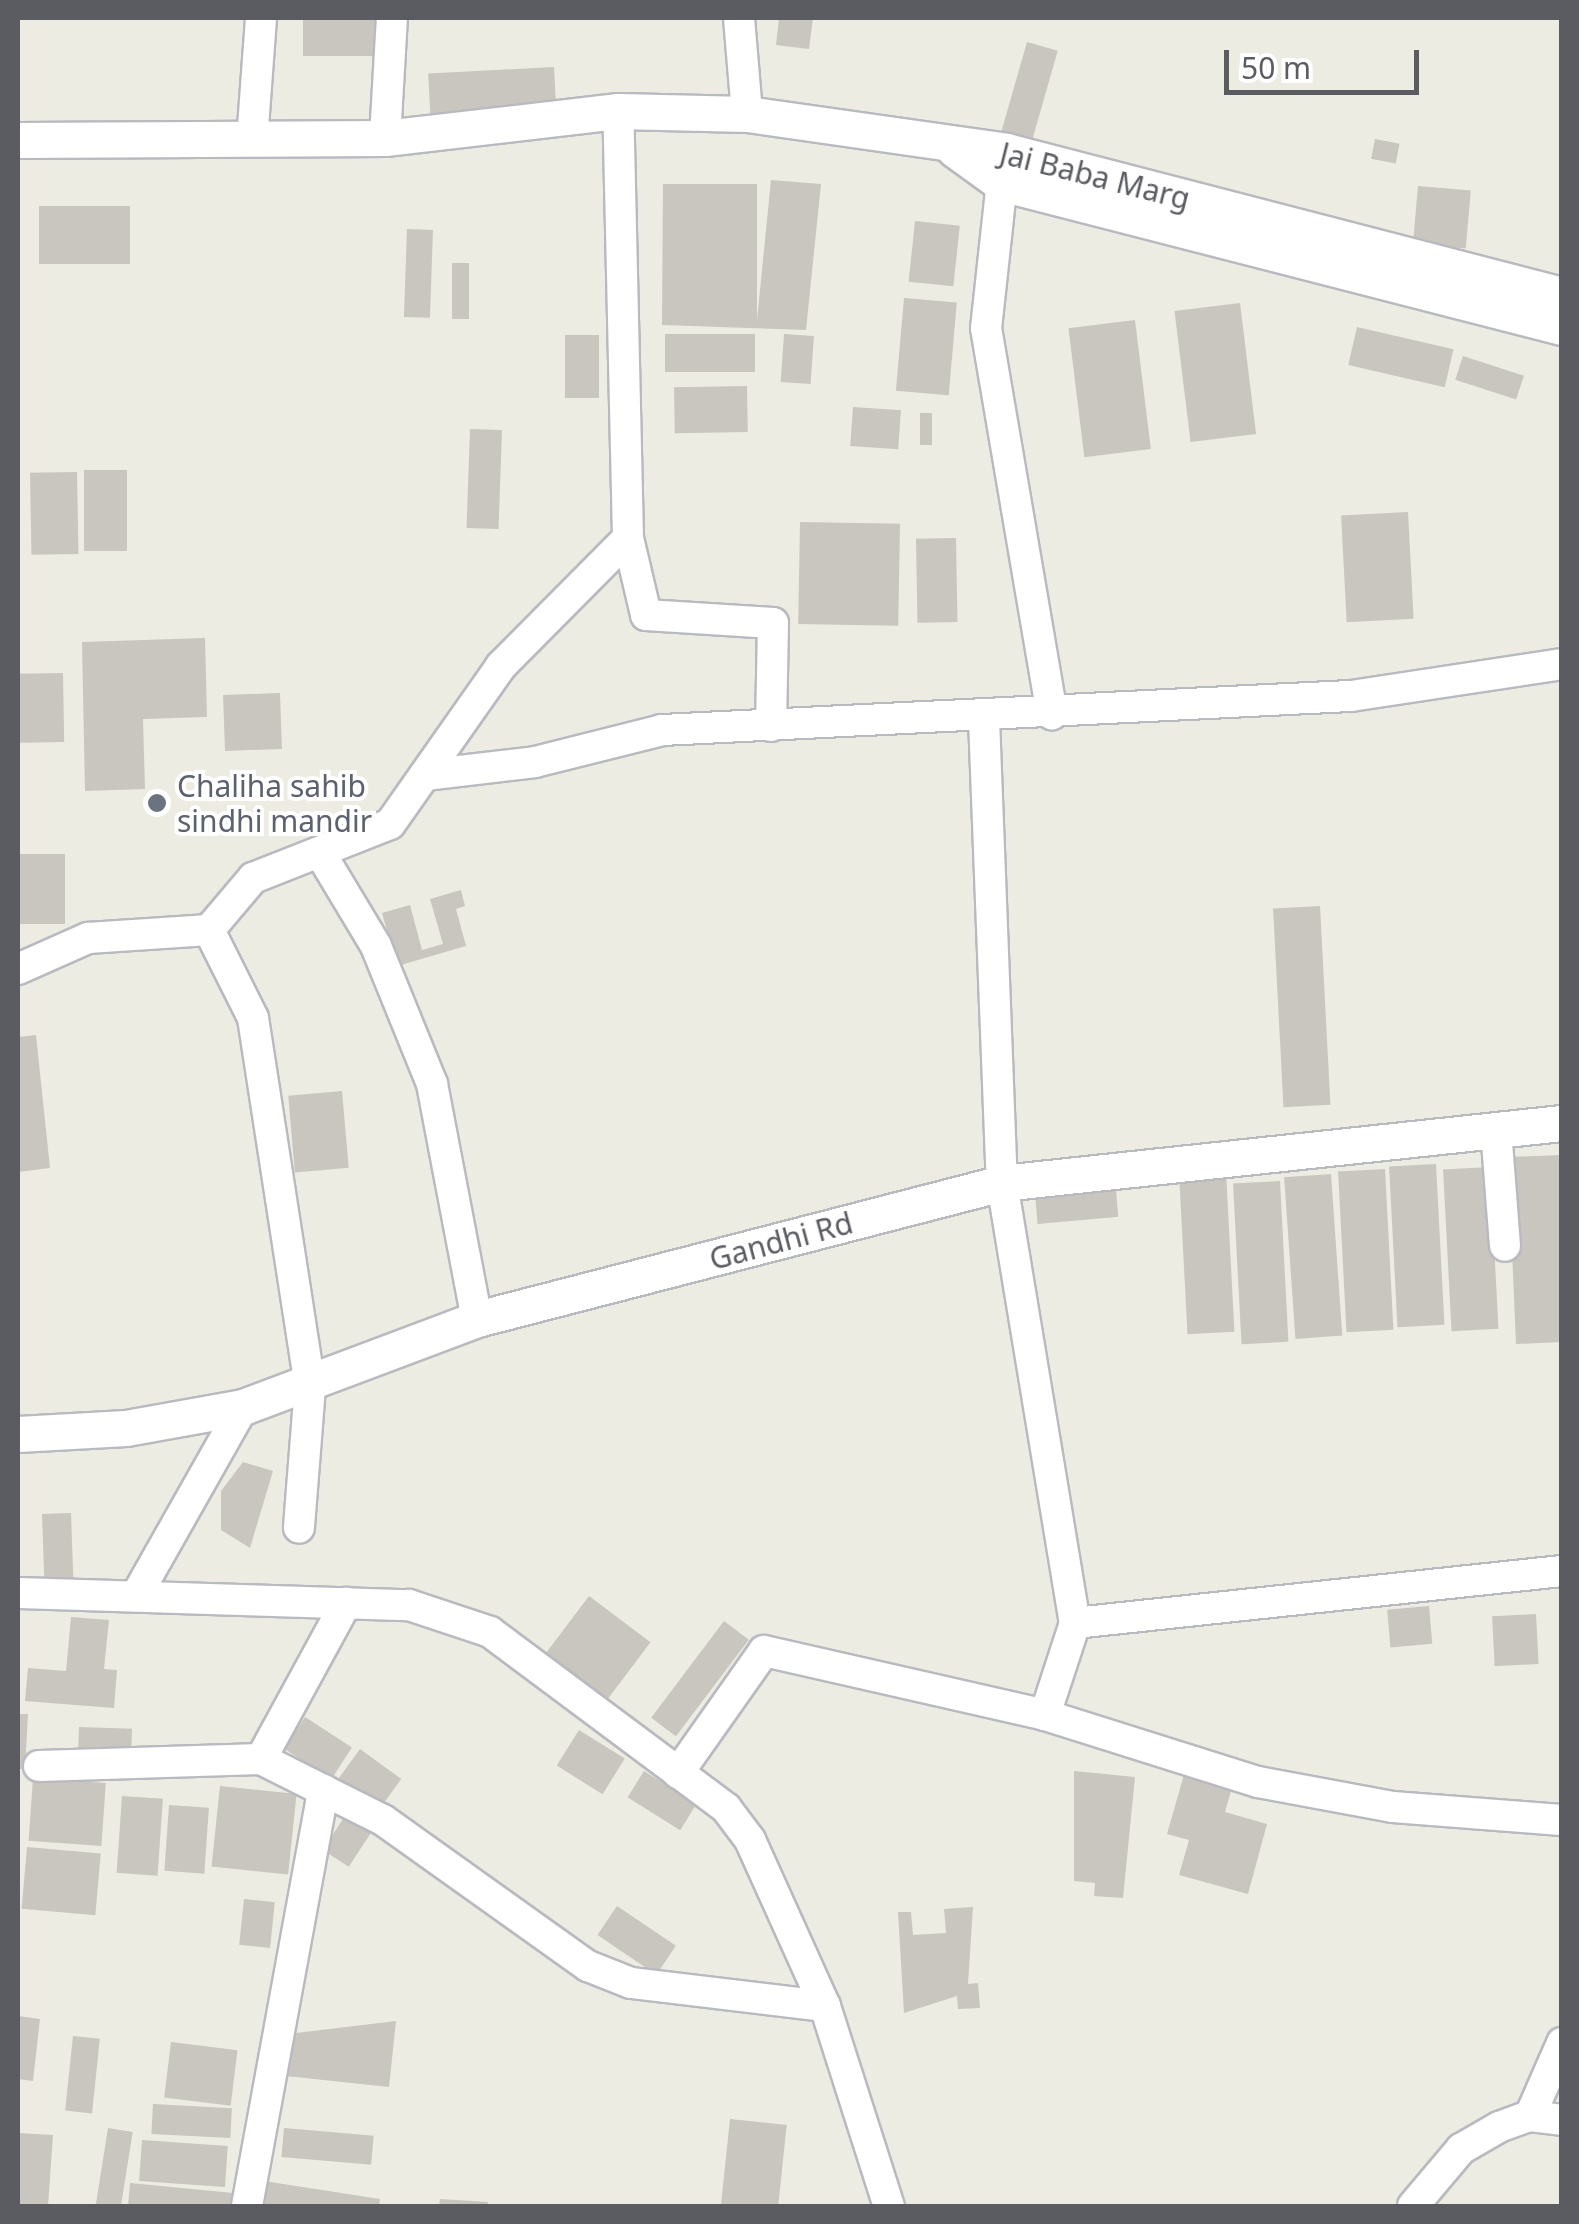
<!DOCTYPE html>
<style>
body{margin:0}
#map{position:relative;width:1579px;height:2224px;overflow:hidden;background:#ecece2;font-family:"Noto Sans",sans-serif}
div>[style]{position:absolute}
.building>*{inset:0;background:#c8c6bf;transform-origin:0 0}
.roads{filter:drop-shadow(2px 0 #b9bac0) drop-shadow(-2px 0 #b9bac0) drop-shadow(0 2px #b9bac0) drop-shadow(0 -2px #b9bac0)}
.minor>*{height:30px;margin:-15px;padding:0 15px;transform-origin:15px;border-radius:15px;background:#fff}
.tertiary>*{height:35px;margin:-17.5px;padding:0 17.5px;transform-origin:17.5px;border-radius:17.5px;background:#fff}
.dots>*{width:28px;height:28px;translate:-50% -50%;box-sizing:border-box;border:5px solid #fff;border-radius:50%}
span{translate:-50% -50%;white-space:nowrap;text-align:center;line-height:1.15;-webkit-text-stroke:8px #fff;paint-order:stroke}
.street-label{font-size:30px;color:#5a5c62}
.worship-label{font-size:30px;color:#5b616d}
.left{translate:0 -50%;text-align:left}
.frame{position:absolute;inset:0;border:20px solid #5a5c62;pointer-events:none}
.scale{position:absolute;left:1224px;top:50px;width:195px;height:45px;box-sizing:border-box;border:5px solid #5a5c62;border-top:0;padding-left:12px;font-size:30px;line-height:35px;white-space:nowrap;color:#5a5c62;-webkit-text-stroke:8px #fff;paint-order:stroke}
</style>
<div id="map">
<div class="building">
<div style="left:303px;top:18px;width:77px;height:38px"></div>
<div style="clip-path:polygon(779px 18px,813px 18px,809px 49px,776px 45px)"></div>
<div style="left:1027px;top:42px;width:32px;height:105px;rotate:16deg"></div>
<div style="left:554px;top:67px;width:43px;height:126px;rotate:87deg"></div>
<div style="left:1375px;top:139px;width:25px;height:20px;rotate:11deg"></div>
<div style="clip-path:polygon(771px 180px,821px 184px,806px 330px,662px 325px,663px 184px,757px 184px,757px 320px)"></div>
<div style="left:1418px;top:186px;width:53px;height:58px;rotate:5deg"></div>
<div style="left:130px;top:206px;width:58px;height:91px;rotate:90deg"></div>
<div style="left:915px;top:221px;width:45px;height:61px;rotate:6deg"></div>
<div style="left:407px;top:229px;width:26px;height:88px;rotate:2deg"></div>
<div style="left:452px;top:263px;width:17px;height:56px"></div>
<div style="left:904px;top:298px;width:53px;height:93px;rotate:5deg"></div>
<div style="left:1240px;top:303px;width:132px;height:66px;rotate:83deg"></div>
<div style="left:1135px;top:320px;width:130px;height:67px;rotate:83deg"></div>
<div style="left:1357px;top:327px;width:99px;height:39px;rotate:13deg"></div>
<div style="left:755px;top:334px;width:38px;height:90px;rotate:90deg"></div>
<div style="left:784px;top:334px;width:30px;height:48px;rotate:4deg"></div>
<div style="left:565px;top:335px;width:34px;height:63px"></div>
<div style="left:1463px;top:356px;width:64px;height:25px;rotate:18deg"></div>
<div style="left:747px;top:386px;width:46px;height:73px;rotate:89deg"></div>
<div style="left:853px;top:407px;width:48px;height:39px;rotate:4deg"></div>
<div style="left:920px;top:413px;width:12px;height:32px"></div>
<div style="left:470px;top:429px;width:32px;height:99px;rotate:2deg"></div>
<div style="left:127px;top:470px;width:81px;height:43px;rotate:90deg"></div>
<div style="left:77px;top:472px;width:82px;height:47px;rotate:89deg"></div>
<div style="left:1408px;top:512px;width:107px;height:67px;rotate:87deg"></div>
<div style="left:800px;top:522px;width:100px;height:102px;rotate:1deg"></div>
<div style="left:956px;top:538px;width:84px;height:40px;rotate:89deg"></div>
<div style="clip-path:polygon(205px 638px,207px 717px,143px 719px,145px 789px,85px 791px,82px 642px)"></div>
<div style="left:63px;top:673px;width:69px;height:45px;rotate:89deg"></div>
<div style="left:280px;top:693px;width:56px;height:57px;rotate:88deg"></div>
<div style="left:65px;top:854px;width:70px;height:47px;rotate:90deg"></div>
<div style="clip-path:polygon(461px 890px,465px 906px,456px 909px,466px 946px,397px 966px,382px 913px,410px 905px,422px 950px,443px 944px,430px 899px)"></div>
<div style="left:1320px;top:906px;width:199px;height:47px;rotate:87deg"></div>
<div style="clip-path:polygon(36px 1035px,50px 1168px,18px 1172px,18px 1037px)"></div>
<div style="left:342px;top:1091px;width:77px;height:54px;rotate:85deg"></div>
<div style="clip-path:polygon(1562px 1155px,1562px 1342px,1516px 1344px,1508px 1157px)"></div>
<div style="left:1436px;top:1164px;width:161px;height:47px;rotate:87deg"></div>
<div style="left:1490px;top:1167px;width:162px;height:47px;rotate:87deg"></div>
<div style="left:1385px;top:1169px;width:161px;height:47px;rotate:87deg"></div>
<div style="left:1226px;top:1171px;width:161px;height:47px;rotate:87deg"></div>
<div style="left:1331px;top:1174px;width:162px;height:47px;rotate:86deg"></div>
<div style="left:1115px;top:1179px;width:38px;height:81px;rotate:85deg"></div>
<div style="left:1280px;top:1181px;width:161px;height:47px;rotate:87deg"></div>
<div style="clip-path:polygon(243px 1462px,273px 1471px,250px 1548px,221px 1530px,221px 1491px)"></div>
<div style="left:71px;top:1513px;width:72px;height:29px;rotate:88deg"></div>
<div style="left:589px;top:1596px;width:77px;height:72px;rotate:37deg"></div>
<div style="left:1429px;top:1606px;width:38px;height:42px;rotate:85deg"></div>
<div style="left:1536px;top:1614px;width:50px;height:44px;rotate:87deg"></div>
<div style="clip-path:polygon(71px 1617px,109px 1620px,104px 1669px,117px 1670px,114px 1708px,25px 1701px,28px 1668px,66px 1671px)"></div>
<div style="left:724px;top:1621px;width:31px;height:121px;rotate:37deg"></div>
<div style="clip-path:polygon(18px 1714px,28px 1714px,25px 1769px,18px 1769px)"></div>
<div style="left:305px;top:1717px;width:56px;height:38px;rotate:33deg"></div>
<div style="left:79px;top:1727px;width:53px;height:34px;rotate:2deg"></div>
<div style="left:579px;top:1730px;width:54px;height:42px;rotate:32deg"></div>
<div style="left:360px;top:1749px;width:51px;height:40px;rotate:36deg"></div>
<div style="clip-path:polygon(1187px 1764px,1235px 1777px,1225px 1812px,1267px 1824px,1248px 1894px,1179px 1875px,1189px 1840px,1167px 1834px)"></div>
<div style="left:644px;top:1771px;width:62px;height:31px;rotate:32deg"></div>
<div style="clip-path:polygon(1074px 1771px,1135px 1777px,1123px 1898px,1094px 1896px,1095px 1883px,1074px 1881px)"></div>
<div style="left:33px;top:1778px;width:73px;height:63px;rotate:4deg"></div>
<div style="left:220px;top:1786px;width:77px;height:81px;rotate:6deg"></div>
<div style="left:122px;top:1796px;width:41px;height:77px;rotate:4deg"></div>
<div style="left:169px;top:1805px;width:40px;height:66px;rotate:4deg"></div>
<div style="left:350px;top:1808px;width:31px;height:50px;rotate:33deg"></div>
<div style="left:27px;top:1847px;width:74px;height:62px;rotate:5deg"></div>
<div style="left:244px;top:1899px;width:31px;height:46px;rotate:6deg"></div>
<div style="left:617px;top:1906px;width:71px;height:35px;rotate:34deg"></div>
<div style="clip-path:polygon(973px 1907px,968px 1984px,978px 1983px,980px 2008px,958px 2009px,957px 1996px,904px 2013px,898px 1912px,911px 1912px,913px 1935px,946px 1933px,944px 1909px)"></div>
<div style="clip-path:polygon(18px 2016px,40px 2019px,33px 2081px,18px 2079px)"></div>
<div style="clip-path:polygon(396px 2021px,389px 2087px,286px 2076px,296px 2033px)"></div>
<div style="left:73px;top:2036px;width:27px;height:75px;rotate:6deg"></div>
<div style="left:171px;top:2042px;width:67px;height:56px;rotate:7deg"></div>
<div style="left:153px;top:2104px;width:79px;height:30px;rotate:3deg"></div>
<div style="left:730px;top:2119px;width:57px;height:87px;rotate:6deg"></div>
<div style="left:108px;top:2128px;width:25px;height:79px;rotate:9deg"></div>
<div style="left:284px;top:2128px;width:90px;height:29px;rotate:5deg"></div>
<div style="clip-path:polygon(18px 2133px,53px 2135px,48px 2206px,18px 2206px)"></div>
<div style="left:142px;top:2140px;width:86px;height:41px;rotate:4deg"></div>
<div style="clip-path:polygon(264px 2181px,380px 2199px,379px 2206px,260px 2206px)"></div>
<div style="clip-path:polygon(130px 2183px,233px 2193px,231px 2206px,128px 2206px)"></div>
<div style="clip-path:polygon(440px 2199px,488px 2202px,487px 2206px,439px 2206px)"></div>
</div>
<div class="roads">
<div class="minor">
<div style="left:739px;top:18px;width:96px;rotate:85.2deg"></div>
<div style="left:385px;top:138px;width:120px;rotate:-86.7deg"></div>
<div style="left:252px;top:141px;width:123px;rotate:-85.8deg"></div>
<div style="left:1004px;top:163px;width:166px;rotate:96.2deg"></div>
<div style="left:986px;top:328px;width:392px;rotate:80.3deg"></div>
<div style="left:628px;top:538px;width:79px;rotate:76.8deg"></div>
<div style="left:646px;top:615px;width:127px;rotate:3.6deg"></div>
<div style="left:773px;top:623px;width:103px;rotate:91.1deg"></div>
<div style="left:984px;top:719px;width:464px;rotate:87.8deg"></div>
<div style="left:1002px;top:1183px;width:446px;rotate:80.6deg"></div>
<div style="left:1075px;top:1623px;width:97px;rotate:108.1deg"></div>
<div style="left:425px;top:775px;width:111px;rotate:-6.7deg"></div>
<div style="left:535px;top:762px;width:131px;rotate:-14.1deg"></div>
<div style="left:662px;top:730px;width:690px;rotate:-2.83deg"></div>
<div style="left:1351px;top:696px;width:213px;rotate:-8.6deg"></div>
<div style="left:322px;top:856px;width:105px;rotate:59deg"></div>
<div style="left:376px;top:946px;width:149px;rotate:67.9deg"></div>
<div style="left:432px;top:1084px;width:239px;rotate:79.2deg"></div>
<div style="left:209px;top:930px;width:68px;rotate:-49.8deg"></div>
<div style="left:253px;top:878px;width:147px;rotate:-21.5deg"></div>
<div style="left:390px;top:824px;width:193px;rotate:-54.9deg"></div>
<div style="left:501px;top:666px;width:180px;rotate:-45.2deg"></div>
<div style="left:628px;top:538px;width:427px;rotate:-91.3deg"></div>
<div style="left:209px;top:930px;width:98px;rotate:63.4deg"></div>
<div style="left:253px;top:1018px;width:373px;rotate:81.2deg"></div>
<div style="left:310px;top:1387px;width:141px;rotate:94.5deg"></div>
<div style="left:18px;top:969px;width:77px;rotate:-23.9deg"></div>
<div style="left:88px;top:938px;width:121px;rotate:-3.8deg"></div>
<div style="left:1496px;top:1129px;width:117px;rotate:85.6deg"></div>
<div style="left:18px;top:1593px;width:391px;rotate:1.8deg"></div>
<div style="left:409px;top:1605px;width:85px;rotate:18.4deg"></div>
<div style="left:490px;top:1632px;width:294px;rotate:36.7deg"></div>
<div style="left:726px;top:1808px;width:40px;rotate:53deg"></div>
<div style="left:750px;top:1840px;width:182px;rotate:65.7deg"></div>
<div style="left:825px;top:2006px;width:210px;rotate:72.3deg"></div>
<div style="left:136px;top:1596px;width:217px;rotate:-60.5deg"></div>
<div style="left:1075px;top:1623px;width:490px;rotate:-6.1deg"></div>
<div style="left:261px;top:1759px;width:136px;rotate:26.6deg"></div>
<div style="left:383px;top:1820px;width:252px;rotate:35.5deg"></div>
<div style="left:588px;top:1966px;width:46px;rotate:21.6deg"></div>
<div style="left:631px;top:1983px;width:195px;rotate:6.8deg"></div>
<div style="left:39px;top:1766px;width:222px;rotate:-1.8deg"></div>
<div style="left:261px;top:1759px;width:178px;rotate:-61.4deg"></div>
<div style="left:678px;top:1773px;width:149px;rotate:-54.8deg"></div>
<div style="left:764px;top:1651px;width:288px;rotate:12.8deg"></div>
<div style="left:1045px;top:1715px;width:223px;rotate:17.5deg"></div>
<div style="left:1258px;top:1782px;width:137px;rotate:10.5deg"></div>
<div style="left:1393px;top:1807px;width:169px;rotate:4.4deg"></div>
<div style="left:1530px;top:2116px;width:80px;rotate:-66.3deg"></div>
<div style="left:247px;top:2206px;width:423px;rotate:-79.6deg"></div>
<div style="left:1413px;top:2206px;width:75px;rotate:-49.9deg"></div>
<div style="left:1461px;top:2149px;width:44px;rotate:-30.1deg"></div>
<div style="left:1499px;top:2127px;width:33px;rotate:-20deg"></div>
<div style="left:1530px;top:2116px;width:32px;rotate:7deg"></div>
</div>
<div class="tertiary">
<div style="left:18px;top:140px;width:367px;rotate:-0.3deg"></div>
<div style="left:385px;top:138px;width:235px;rotate:-6.6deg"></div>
<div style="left:618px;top:111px;width:129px;rotate:1.3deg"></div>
<div style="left:747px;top:114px;width:262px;rotate:8.1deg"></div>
<div style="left:1006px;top:151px;width:574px;rotate:14.52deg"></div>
<div style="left:954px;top:149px;width:58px;rotate:35.9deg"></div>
<div style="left:1001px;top:183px;width:579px;rotate:14.4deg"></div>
<div style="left:18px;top:1434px;width:108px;rotate:-3.2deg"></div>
<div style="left:126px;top:1428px;width:119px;rotate:-10.2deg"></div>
<div style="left:243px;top:1407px;width:250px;rotate:-20.6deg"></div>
<div style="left:477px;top:1319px;width:542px;rotate:-14.52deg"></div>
<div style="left:1002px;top:1183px;width:563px;rotate:-6.12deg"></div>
</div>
</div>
<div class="dots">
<div style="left:157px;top:803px;background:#6b7280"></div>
</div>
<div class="street-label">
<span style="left:1095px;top:176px;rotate:14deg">Jai Baba Marg</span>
<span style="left:781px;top:1241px;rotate:-15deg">Gandhi Rd</span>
</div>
<div class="worship-label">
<span class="left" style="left:177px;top:803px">Chaliha sahib<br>sindhi mandir</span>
</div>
<div class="frame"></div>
<div class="scale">50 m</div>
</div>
